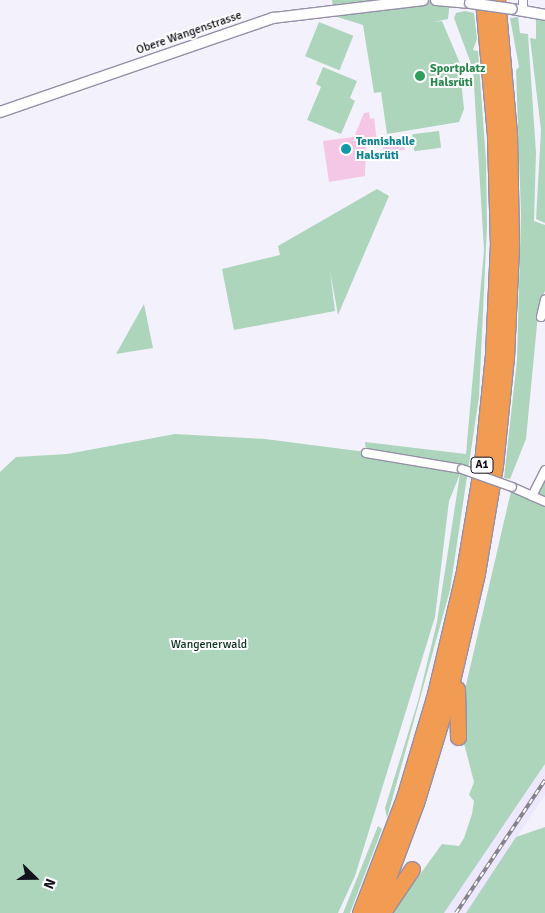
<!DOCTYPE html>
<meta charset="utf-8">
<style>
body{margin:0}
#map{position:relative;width:545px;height:913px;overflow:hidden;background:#f3f1fc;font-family:Signika,sans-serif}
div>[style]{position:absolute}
.built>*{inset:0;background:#ede8fd}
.green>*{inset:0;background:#add5bc;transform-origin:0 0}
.building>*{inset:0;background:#f5c7e6;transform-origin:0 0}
.roads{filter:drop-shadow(1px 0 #958fa8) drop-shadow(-1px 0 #958fa8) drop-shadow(0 1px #958fa8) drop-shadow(0 -1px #958fa8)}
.minor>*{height:8px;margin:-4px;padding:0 4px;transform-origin:4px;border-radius:4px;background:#fff}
.tertiary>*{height:10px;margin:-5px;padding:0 5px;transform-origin:5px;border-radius:5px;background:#fff}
.motorway>*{height:15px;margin:-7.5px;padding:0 7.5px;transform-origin:7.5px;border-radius:7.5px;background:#f29c53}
.rail>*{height:4px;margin-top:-2px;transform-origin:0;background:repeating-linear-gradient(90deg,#fff 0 5.5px,#85838d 0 11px);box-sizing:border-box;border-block:1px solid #85838d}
.bridges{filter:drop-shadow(1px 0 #958fa8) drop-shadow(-1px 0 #958fa8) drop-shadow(0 1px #958fa8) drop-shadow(0 -1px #958fa8)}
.minor-bridge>*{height:8px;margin:-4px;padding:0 4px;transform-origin:4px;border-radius:4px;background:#fff}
.tertiary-bridge>*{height:10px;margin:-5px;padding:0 5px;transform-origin:5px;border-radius:5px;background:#fff}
.dots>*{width:14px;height:14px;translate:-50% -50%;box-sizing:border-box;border:2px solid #fff;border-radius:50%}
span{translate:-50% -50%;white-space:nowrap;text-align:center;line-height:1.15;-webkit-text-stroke:4px #fff;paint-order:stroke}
.shield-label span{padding:1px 4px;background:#fff;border:1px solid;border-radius:4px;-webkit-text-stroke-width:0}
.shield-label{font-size:11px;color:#13111a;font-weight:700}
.street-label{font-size:12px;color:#13111a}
.leisure-label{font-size:12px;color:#27864d;font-weight:700}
.left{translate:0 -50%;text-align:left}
.culture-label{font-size:12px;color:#0d838f;font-weight:700}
.park-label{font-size:12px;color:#0b331f}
.north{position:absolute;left:10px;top:853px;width:50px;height:50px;-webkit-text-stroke:4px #fff;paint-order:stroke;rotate:112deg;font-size:14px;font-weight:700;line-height:20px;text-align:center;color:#13111a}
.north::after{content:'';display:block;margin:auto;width:18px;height:22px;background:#13111a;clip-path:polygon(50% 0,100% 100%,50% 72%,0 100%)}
</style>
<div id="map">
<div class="built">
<div style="clip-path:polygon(545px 764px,545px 795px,466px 913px,444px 913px)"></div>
</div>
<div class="green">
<div style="clip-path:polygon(332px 0,450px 0,448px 19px,433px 22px,442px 21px,459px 61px,464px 109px,459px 122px,387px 134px,381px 92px,374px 93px,363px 25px,334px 16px)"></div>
<div style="clip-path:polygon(465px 11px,474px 13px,477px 39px,473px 50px,478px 51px,486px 160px,487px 226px,479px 397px,450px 590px,387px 818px,385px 808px,418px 701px,437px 622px,460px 474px,449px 501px,435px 617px,355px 876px,338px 913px,0 913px,0 472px,16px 457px,67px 454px,175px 434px,265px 439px,366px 452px,365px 442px,466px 454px,484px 250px,473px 69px,454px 18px,456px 13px)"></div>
<div style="clip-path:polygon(536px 14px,545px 15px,545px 223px,536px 219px,541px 130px,530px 38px,536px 39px)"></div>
<div style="clip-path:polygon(518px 17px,520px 33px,528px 34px,536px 153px,534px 221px,545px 225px,545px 291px,539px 304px,526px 439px,510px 479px,504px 478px,517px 360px,521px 214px,516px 70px,519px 67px,510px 18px)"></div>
<div style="left:319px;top:22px;width:37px;height:37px;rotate:22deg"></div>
<div style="clip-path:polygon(323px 67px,357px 81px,350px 98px,355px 101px,341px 134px,307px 120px,321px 87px,316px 84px)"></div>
<div style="left:439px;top:131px;width:17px;height:27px;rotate:83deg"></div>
<div style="clip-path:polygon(377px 189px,389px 196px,338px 315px,330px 271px,335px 311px,234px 330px,222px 269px,280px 255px,278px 246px)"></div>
<div style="clip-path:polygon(144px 304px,153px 348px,116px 354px)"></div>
<div style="clip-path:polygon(545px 470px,545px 764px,444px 913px,392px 913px,442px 844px,459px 846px,464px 838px,472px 814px,474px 801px,469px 795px,474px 782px,461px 732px,463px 698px,512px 487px,532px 496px)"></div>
<div style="clip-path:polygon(378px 826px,382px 829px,350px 913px,343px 913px)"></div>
<div style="clip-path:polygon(545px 827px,545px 913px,466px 913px,516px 837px)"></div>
</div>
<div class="building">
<div style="clip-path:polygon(369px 112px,370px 119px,374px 118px,377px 141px,366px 144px,365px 176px,329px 182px,323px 141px,354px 137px,364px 113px)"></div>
<div style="left:403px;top:138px;width:12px;height:21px;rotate:81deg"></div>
</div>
<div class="roads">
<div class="minor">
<div style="left:523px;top:11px;width:11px;rotate:-90deg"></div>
<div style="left:541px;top:317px;width:18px;rotate:-77deg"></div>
<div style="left:366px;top:453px;width:97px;rotate:9.5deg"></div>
<div style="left:512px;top:487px;width:36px;rotate:24deg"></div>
<div style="left:532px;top:496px;width:29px;rotate:-63deg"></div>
</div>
<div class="tertiary">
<div style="left:436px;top:0;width:34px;rotate:5deg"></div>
<div style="left:512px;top:9px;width:34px;rotate:10deg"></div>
<div style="left:0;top:112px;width:289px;rotate:-19deg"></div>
<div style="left:273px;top:18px;width:151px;rotate:-6.8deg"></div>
</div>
<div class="motorway">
<div style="left:457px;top:689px;width:48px;rotate:88.8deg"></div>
<div style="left:385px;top:909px;width:48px;rotate:-56deg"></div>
<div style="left:360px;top:913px;width:123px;rotate:-69.1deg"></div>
<div style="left:404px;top:798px;width:109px;rotate:-73.4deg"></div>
<div style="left:435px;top:694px;width:126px;rotate:-76.7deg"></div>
<div style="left:464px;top:571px;width:109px;rotate:-80.5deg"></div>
<div style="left:482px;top:463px;width:110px;rotate:-84.2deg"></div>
<div style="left:493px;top:354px;width:109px;rotate:-87.4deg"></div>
<div style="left:498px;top:245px;width:110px;rotate:-91.6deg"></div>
<div style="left:495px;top:135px;width:136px;rotate:-95.1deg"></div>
<div style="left:375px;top:913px;width:117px;rotate:-69.6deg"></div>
<div style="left:416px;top:803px;width:110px;rotate:-73.1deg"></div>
<div style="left:448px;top:698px;width:128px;rotate:-76.9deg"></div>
<div style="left:477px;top:573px;width:109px;rotate:-80.5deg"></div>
<div style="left:495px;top:465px;width:109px;rotate:-84.2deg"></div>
<div style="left:506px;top:357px;width:112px;rotate:-87.4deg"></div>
<div style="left:511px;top:245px;width:111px;rotate:-91deg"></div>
<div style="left:509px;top:134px;width:135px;rotate:-95.1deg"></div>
</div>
</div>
<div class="rail">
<div style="left:456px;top:913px;width:160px;rotate:-56.2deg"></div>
</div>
<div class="bridges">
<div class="minor-bridge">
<div style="left:462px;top:469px;width:53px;rotate:19.8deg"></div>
</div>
<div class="tertiary-bridge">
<div style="left:470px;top:3px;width:42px;rotate:8.1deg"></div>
</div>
</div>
<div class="dots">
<div style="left:420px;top:76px;background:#2e9e5b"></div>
<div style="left:346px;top:149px;background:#0f9aa8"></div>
</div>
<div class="shield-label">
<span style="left:482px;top:465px">A1</span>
</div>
<div class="street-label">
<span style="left:189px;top:33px;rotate:-19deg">Obere Wangenstrasse</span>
</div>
<div class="leisure-label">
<span class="left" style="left:430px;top:76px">Sportplatz<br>Halsrüti</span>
</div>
<div class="culture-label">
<span class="left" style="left:356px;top:149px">Tennishalle<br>Halsrüti</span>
</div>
<div class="park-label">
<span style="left:209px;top:645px">Wangenerwald</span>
</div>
<div class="north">N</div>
</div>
